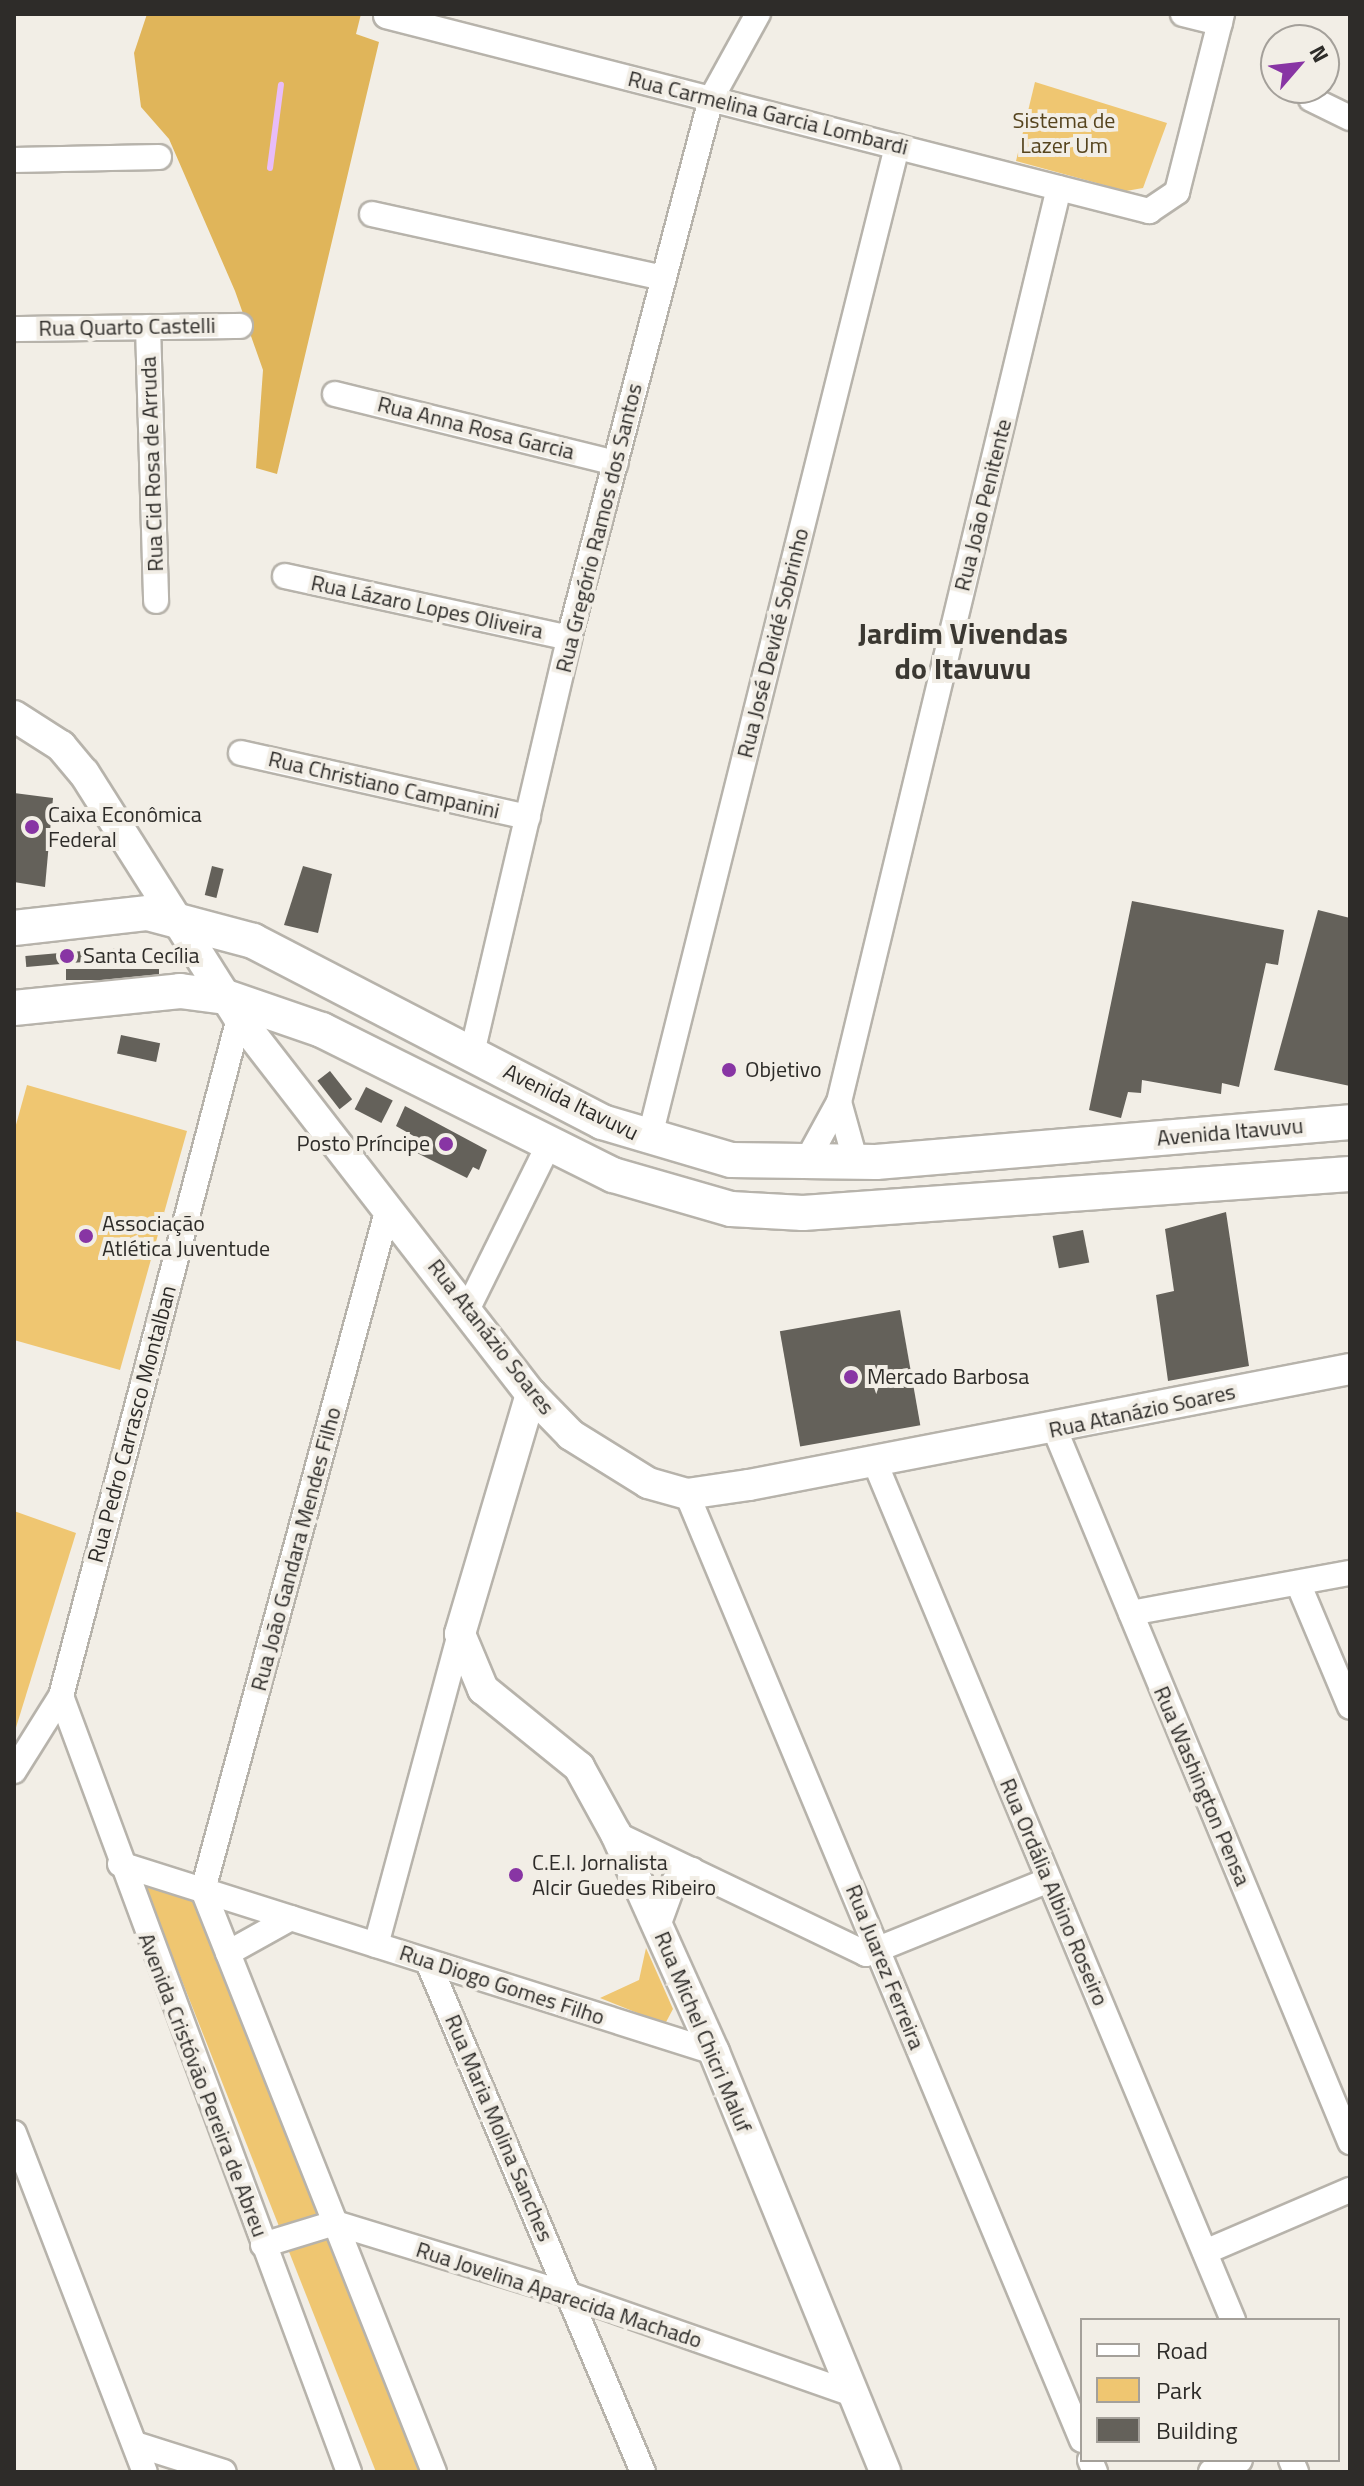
<!DOCTYPE html>
<meta charset="utf-8">
<style>
body{margin:0}
#map{position:relative;width:1364px;height:2486px;overflow:hidden;background:#f2eee6;font-family:"Titillium Web",sans-serif}
div>[style]{position:absolute}
.green>*{inset:0;background:#efc671}
.forest>*{inset:0;background:#e0b55a}
.stream>*{height:6px;margin:-3px;padding:0 3px;transform-origin:3px;border-radius:3px;background:#e8bcf9}
.building>*{inset:0;background:#64615a;transform-origin:0 0}
.roads{filter:drop-shadow(2px 0 #b7b3ab) drop-shadow(-2px 0 #b7b3ab) drop-shadow(0 2px #b7b3ab) drop-shadow(0 -2px #b7b3ab)}
.minor>*{height:24px;margin:-12px;padding:0 12px;transform-origin:12px;border-radius:12px;background:#fff}
.tertiary>*{height:30px;margin:-15px;padding:0 15px;transform-origin:15px;border-radius:15px;background:#fff}
.secondary>*{height:34px;margin:-17px;padding:0 17px;transform-origin:17px;border-radius:17px;background:#fff}
.dots>*{width:22px;height:22px;translate:-50% -50%;box-sizing:border-box;border:4px solid #f2eee6;border-radius:50%}
span{translate:-50% -50%;white-space:nowrap;text-align:center;line-height:1.15;-webkit-text-stroke:8px #f2eee6;paint-order:stroke}
.street-label{font-size:22px;color:#2e2c29}
.park-label{font-size:22px;color:#56441e}
.poi-label{font-size:22px;color:#2e2c29}
.left{translate:0 -50%;text-align:left}
.right{translate:-100% -50%;text-align:right}
.district-label{font-size:30px;color:#3b3832;font-weight:700}
.frame{position:absolute;inset:0;border:16px solid #2e2c29;pointer-events:none}
.legend{position:absolute;left:1080px;top:2318px;width:260px;height:144px;box-sizing:border-box;background:#f2eee6;border:2px solid #a4a09a;margin:0;padding:10px 14px;list-style:none;font-size:24px;color:#2e2c29}
.legend li{display:flex;align-items:center;gap:16px;height:40px}
.legend b{width:40px;border:2px solid #a4a09a}
.north{position:absolute;left:1260px;top:24px;width:80px;height:80px;box-sizing:border-box;background:#f2eee6;border:2px solid #a4a09a;border-radius:50%;rotate:62deg;font-size:22px;font-weight:700;line-height:32px;text-align:center;color:#2e2c29}
.north::after{content:'';display:block;margin:auto;width:28px;height:36px;background:#8835a4;clip-path:polygon(50% 0,100% 100%,50% 72%,0 100%)}
</style>
<div id="map">
<div class="green">
<div style="clip-path:polygon(1035px 82px,1167px 123px,1143px 188px,1126px 191px,1016px 161px)"></div>
<div style="clip-path:polygon(27px 1085px,187px 1131px,120px 1370px,14px 1340px,14px 1132px)"></div>
<div style="clip-path:polygon(14px 1511px,76px 1533px,14px 1734px)"></div>
<div style="clip-path:polygon(145px 1887px,197px 1901px,426px 2472px,376px 2472px)"></div>
<div style="clip-path:polygon(646px 1948px,673px 2009px,665px 2024px,600px 1998px,639px 1980px)"></div>
</div>
<div class="forest">
<div style="clip-path:polygon(147px 14px,361px 14px,356px 34px,379px 42px,277px 474px,256px 468px,263px 370px,235px 291px,169px 139px,141px 107px,134px 53px)"></div>
</div>
<div class="stream">
<div style="left:270px;top:168px;width:84px;rotate:-82.5deg"></div>
</div>
<div class="building">
<div style="clip-path:polygon(14px 793px,53px 798px,45px 887px,14px 882px)"></div>
<div style="left:212px;top:866px;width:12px;height:30px;rotate:14deg"></div>
<div style="clip-path:polygon(303px 866px,332px 874px,318px 933px,284px 925px)"></div>
<div style="clip-path:polygon(1132px 901px,1284px 930px,1278px 965px,1266px 963px,1239px 1087px,1222px 1083px,1221px 1094px,1142px 1080px,1141px 1093px,1128px 1092px,1121px 1118px,1089px 1110px)"></div>
<div style="clip-path:polygon(1318px 910px,1350px 918px,1350px 1086px,1274px 1070px)"></div>
<div style="left:117px;top:948px;width:11px;height:92px;rotate:85deg"></div>
<div style="left:159px;top:969px;width:11px;height:93px;rotate:90deg"></div>
<div style="left:121px;top:1035px;width:40px;height:19px;rotate:12deg"></div>
<div style="left:330px;top:1071px;width:36px;height:16px;rotate:52deg"></div>
<div style="left:366px;top:1087px;width:30px;height:25px;rotate:27deg"></div>
<div style="clip-path:polygon(405px 1106px,487px 1150px,479px 1170px,473px 1167px,467px 1178px,413px 1151px,419px 1139px,396px 1126px)"></div>
<div style="clip-path:polygon(1226px 1212px,1249px 1366px,1168px 1381px,1156px 1295px,1174px 1291px,1165px 1229px)"></div>
<div style="left:1083px;top:1230px;width:33px;height:31px;rotate:79deg"></div>
<div style="left:900px;top:1310px;width:117px;height:122px;rotate:80deg"></div>
</div>
<div class="roads">
<div class="minor">
<div style="left:1183px;top:14px;width:38px;rotate:14deg"></div>
<div style="left:386px;top:16px;width:788px;rotate:14.34deg"></div>
<div style="left:1149px;top:211px;width:34px;rotate:-34deg"></div>
<div style="left:1177px;top:192px;width:184px;rotate:-75.8deg"></div>
<div style="left:1311px;top:99px;width:43px;rotate:26deg"></div>
<div style="left:14px;top:160px;width:145px;rotate:-1.2deg"></div>
<div style="left:372px;top:214px;width:298px;rotate:12.4deg"></div>
<div style="left:148px;top:327px;width:274px;rotate:88.3deg"></div>
<div style="left:14px;top:329px;width:226px;rotate:-0.8deg"></div>
<div style="left:335px;top:394px;width:289px;rotate:13.8deg"></div>
<div style="left:285px;top:576px;width:291px;rotate:12.3deg"></div>
<div style="left:241px;top:753px;width:294px;rotate:12.6deg"></div>
<div style="left:472px;top:1053px;width:426px;rotate:-76.8deg"></div>
<div style="left:569px;top:638px;width:557px;rotate:-75.24deg"></div>
<div style="left:711px;top:99px;width:97px;rotate:-61.1deg"></div>
<div style="left:839px;top:1102px;width:63px;rotate:74.4deg"></div>
<div style="left:649px;top:1140px;width:1024px;rotate:-75.98deg"></div>
<div style="left:805px;top:1164px;width:71px;rotate:-61.3deg"></div>
<div style="left:839px;top:1102px;width:940px;rotate:-76.47deg"></div>
<div style="left:388px;top:1208px;width:707px;rotate:105.18deg"></div>
<div style="left:203px;top:1890px;width:626px;rotate:68.35deg"></div>
<div style="left:469px;top:1306px;width:183px;rotate:-63.7deg"></div>
<div style="left:1055px;top:1430px;width:771px;rotate:67.49deg"></div>
<div style="left:876px;top:1465px;width:927px;rotate:67.34deg"></div>
<div style="left:687px;top:1494px;width:1025px;rotate:67.34deg"></div>
<div style="left:1298px;top:1583px;width:134px;rotate:67.2deg"></div>
<div style="left:1131px;top:1613px;width:223px;rotate:-10.4deg"></div>
<div style="left:61px;top:1696px;width:828px;rotate:69.64deg"></div>
<div style="left:14px;top:1771px;width:89px;rotate:-57.9deg"></div>
<div style="left:61px;top:1696px;width:701px;rotate:-75.29deg"></div>
<div style="left:616px;top:1834px;width:277px;rotate:25.6deg"></div>
<div style="left:866px;top:1954px;width:197px;rotate:-22deg"></div>
<div style="left:120px;top:1864px;width:623px;rotate:17.56deg"></div>
<div style="left:658px;top:1926px;width:47px;rotate:-70deg"></div>
<div style="left:674px;top:1882px;width:22px;rotate:-34deg"></div>
<div style="left:376px;top:1945px;width:322px;rotate:-74.9deg"></div>
<div style="left:228px;top:1953px;width:72px;rotate:-29.1deg"></div>
<div style="left:428px;top:1962px;width:553px;rotate:67.14deg"></div>
<div style="left:14px;top:2133px;width:363px;rotate:68.9deg"></div>
<div style="left:263px;top:2245px;width:75px;rotate:-17deg"></div>
<div style="left:335px;top:2223px;width:246px;rotate:17deg"></div>
<div style="left:570px;top:2295px;width:300px;rotate:19.3deg"></div>
<div style="left:1205px;top:2252px;width:158px;rotate:-23.2deg"></div>
<div style="left:135px;top:2444px;width:93px;rotate:17.5deg"></div>
<div style="left:1090px;top:2460px;width:13px;rotate:67deg"></div>
<div style="left:1291px;top:2460px;width:13px;rotate:67deg"></div>
<div style="left:1211px;top:2472px;width:31px;rotate:-22deg"></div>
</div>
<div class="tertiary">
<div style="left:14px;top:716px;width:56px;rotate:32.6deg"></div>
<div style="left:61px;top:746px;width:35px;rotate:50deg"></div>
<div style="left:84px;top:773px;width:290px;rotate:57.7deg"></div>
<div style="left:239px;top:1018px;width:476px;rotate:52.2deg"></div>
<div style="left:531px;top:1394px;width:57px;rotate:45.7deg"></div>
<div style="left:571px;top:1435px;width:91px;rotate:31.9deg"></div>
<div style="left:648px;top:1483px;width:41px;rotate:15.8deg"></div>
<div style="left:687px;top:1494px;width:63px;rotate:-8.3deg"></div>
<div style="left:749px;top:1485px;width:612px;rotate:-10.92deg"></div>
<div style="left:531px;top:1394px;width:250px;rotate:106.5deg"></div>
<div style="left:460px;top:1634px;width:60px;rotate:67.3deg"></div>
<div style="left:483px;top:1689px;width:124px;rotate:39.1deg"></div>
<div style="left:579px;top:1767px;width:77px;rotate:61.1deg"></div>
<div style="left:616px;top:1834px;width:239px;rotate:65.8deg"></div>
<div style="left:714px;top:2052px;width:453px;rotate:67.8deg"></div>
</div>
<div class="secondary">
<div style="left:14px;top:928px;width:135px;rotate:-6.4deg"></div>
<div style="left:148px;top:913px;width:109px;rotate:14.9deg"></div>
<div style="left:253px;top:941px;width:393px;rotate:27.4deg"></div>
<div style="left:602px;top:1122px;width:134px;rotate:16.4deg"></div>
<div style="left:731px;top:1160px;width:145px;rotate:0.8deg"></div>
<div style="left:876px;top:1162px;width:476px;rotate:-4.8deg"></div>
<div style="left:14px;top:1008px;width:167px;rotate:-5.8deg"></div>
<div style="left:180px;top:991px;width:46px;rotate:7.4deg"></div>
<div style="left:226px;top:997px;width:102px;rotate:19deg"></div>
<div style="left:322px;top:1030px;width:325px;rotate:26.5deg"></div>
<div style="left:613px;top:1175px;width:123px;rotate:16.1deg"></div>
<div style="left:731px;top:1209px;width:72px;rotate:3.2deg"></div>
<div style="left:803px;top:1213px;width:548px;rotate:-4.08deg"></div>
</div>
</div>
<div class="dots">
<div style="left:32px;top:827px;background:#8835a4"></div>
<div style="left:67px;top:956px;background:#8835a4"></div>
<div style="left:729px;top:1070px;background:#8835a4"></div>
<div style="left:446px;top:1144px;background:#8835a4"></div>
<div style="left:86px;top:1236px;background:#8835a4"></div>
<div style="left:851px;top:1377px;background:#8835a4"></div>
<div style="left:516px;top:1875px;background:#8835a4"></div>
</div>
<div class="street-label">
<span style="left:768px;top:113px;rotate:14deg">Rua Carmelina Garcia Lombardi</span>
<span style="left:127px;top:327px;rotate:-1deg">Rua Quarto Castelli</span>
<span style="left:476px;top:428px;rotate:14deg">Rua Anna Rosa Garcia</span>
<span style="left:152px;top:464px;rotate:-92deg">Rua Cid Rosa de Arruda</span>
<span style="left:983px;top:505px;rotate:-76deg">Rua João Penitente</span>
<span style="left:599px;top:528px;rotate:-76deg">Rua Gregório Ramos dos Santos</span>
<span style="left:427px;top:607px;rotate:12deg">Rua Lázaro Lopes Oliveira</span>
<span style="left:773px;top:643px;rotate:-76deg">Rua José Devidé Sobrinho</span>
<span style="left:384px;top:785px;rotate:13deg">Rua Christiano Campanini</span>
<span style="left:571px;top:1102px;rotate:26deg">Avenida Itavuvu</span>
<span style="left:1230px;top:1132px;rotate:-5deg">Avenida Itavuvu</span>
<span style="left:491px;top:1337px;rotate:52deg">Rua Atanázio Soares</span>
<span style="left:1142px;top:1411px;rotate:-12deg">Rua Atanázio Soares</span>
<span style="left:132px;top:1424px;rotate:-75deg">Rua Pedro Carrasco Montalban</span>
<span style="left:296px;top:1549px;rotate:-75deg">Rua João Gandara Mendes Filho</span>
<span style="left:1202px;top:1786px;rotate:67deg">Rua Washington Pensa</span>
<span style="left:1054px;top:1892px;rotate:67deg">Rua Ordália Albino Roseiro</span>
<span style="left:885px;top:1967px;rotate:68deg">Rua Juarez Ferreira</span>
<span style="left:502px;top:1985px;rotate:18deg">Rua Diogo Gomes Filho</span>
<span style="left:703px;top:2032px;rotate:67deg">Rua Michel Chicri Maluf</span>
<span style="left:203px;top:2085px;rotate:69deg">Avenida Cristóvão Pereira de Abreu</span>
<span style="left:499px;top:2128px;rotate:67deg">Rua Maria Molina Sanches</span>
<span style="left:559px;top:2295px;rotate:18deg">Rua Jovelina Aparecida Machado</span>
</div>
<div class="park-label">
<span style="left:1064px;top:133px">Sistema de<br>Lazer Um</span>
</div>
<div class="poi-label">
<span class="left" style="left:48px;top:827px">Caixa Econômica<br>Federal</span>
<span class="left" style="left:83px;top:956px">Santa Cecília</span>
<span class="left" style="left:745px;top:1070px">Objetivo</span>
<span class="right" style="left:430px;top:1144px">Posto Príncipe</span>
<span class="left" style="left:102px;top:1236px">Associação<br>Atlética Juventude</span>
<span class="left" style="left:867px;top:1377px">Mercado Barbosa</span>
<span class="left" style="left:532px;top:1875px">C.E.I. Jornalista<br>Alcir Guedes Ribeiro</span>
</div>
<div class="district-label">
<span style="left:963px;top:650px">Jardim Vivendas<br>do Itavuvu</span>
</div>
<div class="frame"></div>
<ul class="legend">
<li><b style="height:10px;background:#fff"></b>Road</li>
<li><b style="height:22px;background:#efc671"></b>Park</li>
<li><b style="height:22px;background:#64615a"></b>Building</li>
</ul>
<div class="north">N</div>
</div>
